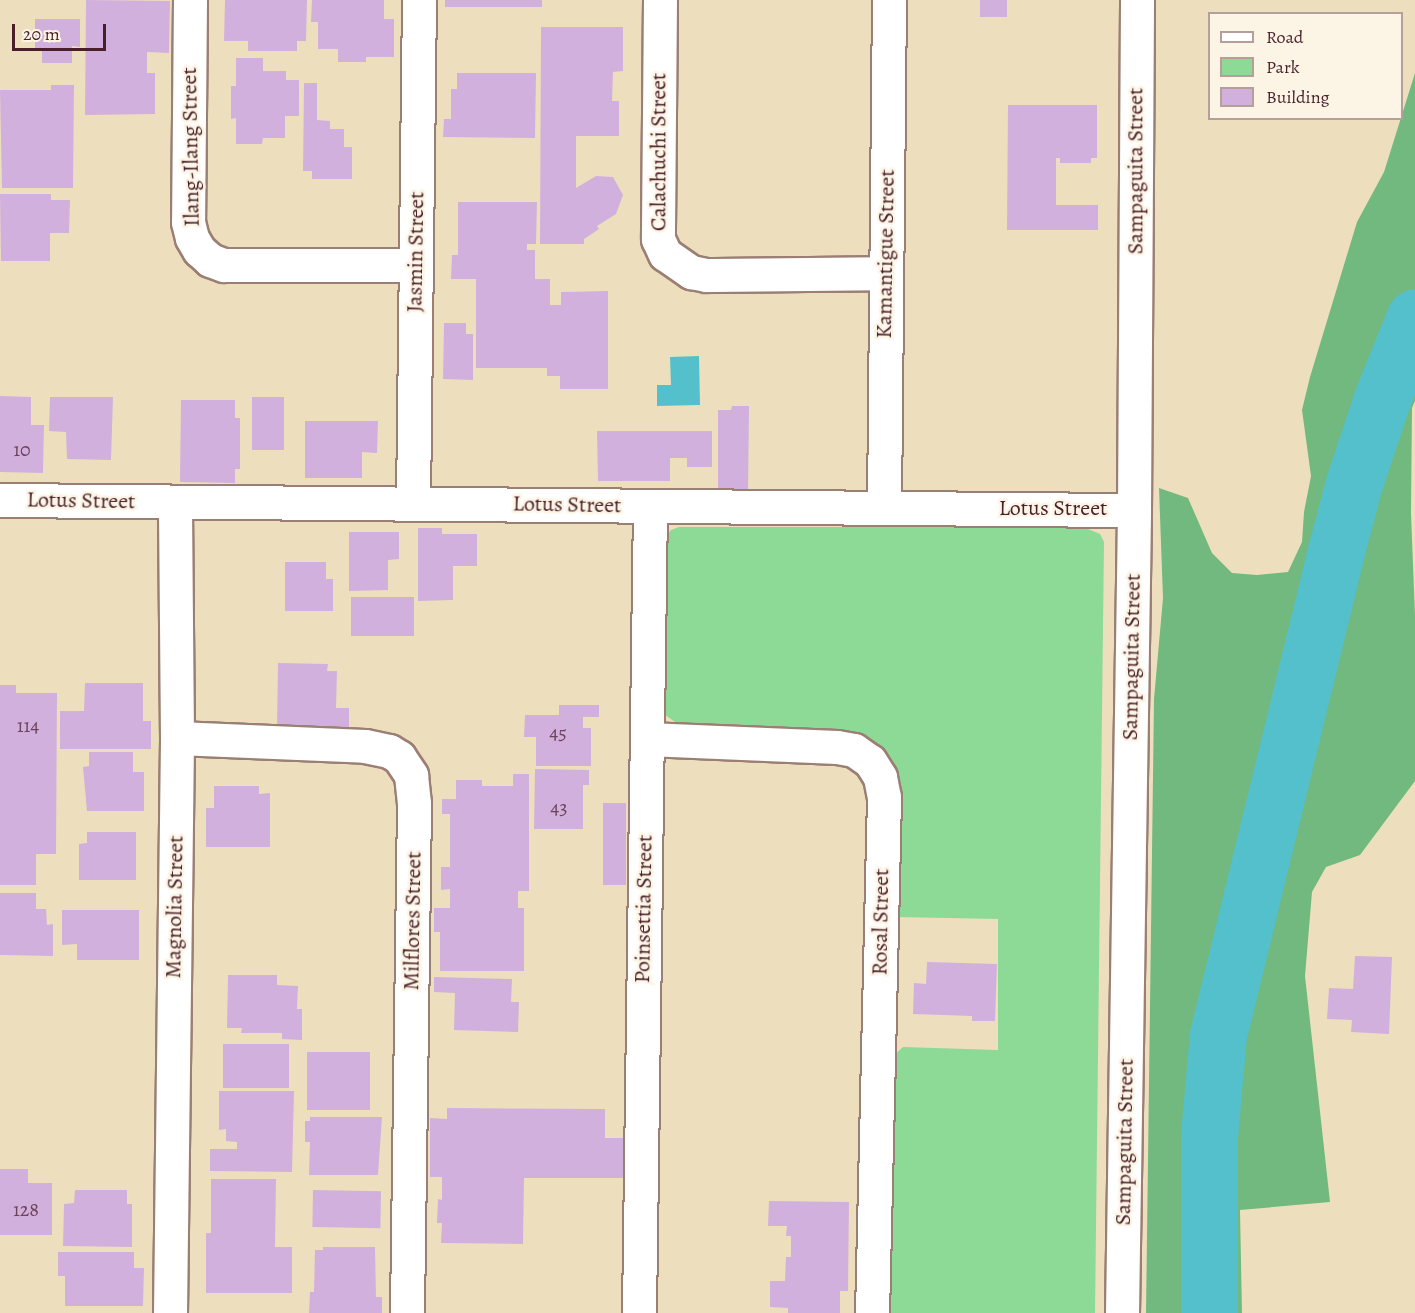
<!DOCTYPE html>
<style>
body{margin:0}
#map{position:relative;width:1415px;height:1313px;overflow:hidden;background:#eddfbd;font-family:Alegreya,serif}
div>[style]{position:absolute}
.green>*{inset:0;background:#8dd996}
.forest>*{inset:0;background:#72b97f}
.water>*{inset:0;background:#54c0cc}
.river>*{height:57px;margin:-28.5px;padding:0 28.5px;transform-origin:28.5px;border-radius:28.5px;background:#54c0cc}
.building>*{inset:0;background:#d1b0de;transform-origin:0 0}
.roads{filter:drop-shadow(2px 0 #9c7f74) drop-shadow(-2px 0 #9c7f74) drop-shadow(0 2px #9c7f74) drop-shadow(0 -2px #9c7f74)}
.street>*{height:33px;margin:-16.5px;padding:0 16.5px;transform-origin:16.5px;border-radius:16.5px;background:#fff}
span{translate:-50% -50%;white-space:nowrap;text-align:center;line-height:1.15;-webkit-text-stroke:5px #fcf5e5;paint-order:stroke}
.number-label{font-size:20px;color:#6c4358}
.number-label span{-webkit-text-stroke-width:0}
.street-label{font-size:22px;color:#4a1f2b}
.legend{position:absolute;left:1208px;top:12px;width:195px;height:108px;box-sizing:border-box;background:#fcf5e5;border:2px solid #b59f9b;margin:0;padding:8px 10px;list-style:none;font-size:18px;color:#4a1f2b}
.legend li{display:flex;align-items:center;gap:12px;height:30px}
.legend b{width:30px;border:2px solid #b59f9b}
.scale{position:absolute;left:12px;top:24px;width:94px;height:27px;box-sizing:border-box;border:3px solid #4a1f2b;border-top:0;padding-left:8px;font-size:18px;line-height:21px;white-space:nowrap;color:#4a1f2b;-webkit-text-stroke:4px #fcf5e5;paint-order:stroke}
</style>
<div id="map">
<div class="green">
<div style="clip-path:polygon(679px 527px,1083px 527px,1100px 534px,1104px 542px,1095px 1313px,887px 1313px,892px 1057px,903px 1047px,998px 1050px,998px 919px,895px 917px,895px 770px,890px 758px,870px 739px,846px 732px,679px 725px,664px 714px,662px 705px,665px 537px,671px 530px)"></div>
</div>
<div class="forest">
<div style="clip-path:polygon(1415px 73px,1415px 401px,1412px 408px,1411px 513px,1415px 616px,1415px 781px,1360px 855px,1326px 867px,1312px 892px,1305px 976px,1330px 1202px,1240px 1210px,1242px 1313px,1146px 1313px,1154px 699px,1163px 598px,1159px 488px,1188px 498px,1212px 553px,1232px 573px,1257px 575px,1288px 572px,1302px 542px,1304px 512px,1311px 476px,1302px 410px,1310px 377px,1357px 222px,1384px 172px)"></div>
</div>
<div class="water">
<div style="clip-path:polygon(699px 356px,700px 405px,657px 406px,657px 385px,671px 385px,670px 357px)"></div>
</div>
<div class="river">
<div style="left:1209px;top:1313px;width:178px;rotate:-90deg"></div>
<div style="left:1209px;top:1135px;width:100px;rotate:-84.9deg"></div>
<div style="left:1218px;top:1035px;width:498px;rotate:-76.3deg"></div>
<div style="left:1336px;top:551px;width:70px;rotate:-75.2deg"></div>
<div style="left:1354px;top:483px;width:89px;rotate:-71.6deg"></div>
<div style="left:1382px;top:399px;width:88px;rotate:-68.1deg"></div>
</div>
<div class="building">
<div style="clip-path:polygon(86px 0,170px 1px,169px 53px,147px 52px,147px 73px,155px 73px,155px 114px,85px 115px)"></div>
<div style="clip-path:polygon(225px 0,307px 0,306px 41px,297px 41px,297px 51px,248px 51px,248px 41px,224px 41px)"></div>
<div style="clip-path:polygon(312px 0,384px 0,384px 19px,394px 19px,394px 57px,366px 57px,366px 62px,338px 62px,338px 49px,318px 49px,318px 22px,311px 22px)"></div>
<div style="left:445px;top:0;width:97px;height:7px"></div>
<div style="left:980px;top:0;width:27px;height:17px"></div>
<div style="clip-path:polygon(35px 19px,80px 19px,80px 47px,72px 46px,72px 63px,42px 63px,42px 48px,35px 49px)"></div>
<div style="clip-path:polygon(541px 27px,623px 27px,623px 71px,613px 72px,612px 101px,619px 101px,619px 136px,576px 136px,576px 188px,596px 176px,613px 177px,623px 195px,616px 214px,597px 226px,599px 229px,584px 239px,584px 244px,540px 244px)"></div>
<div style="clip-path:polygon(236px 58px,263px 58px,263px 71px,286px 71px,286px 80px,299px 80px,299px 116px,285px 116px,285px 138px,263px 138px,262px 144px,236px 144px,236px 118px,231px 119px,231px 86px,236px 86px)"></div>
<div style="clip-path:polygon(457px 73px,536px 73px,535px 138px,443px 137px,444px 119px,451px 119px,451px 89px,457px 89px)"></div>
<div style="clip-path:polygon(304px 83px,317px 83px,317px 120px,330px 121px,330px 129px,344px 129px,344px 147px,352px 147px,352px 179px,312px 179px,312px 171px,303px 171px)"></div>
<div style="clip-path:polygon(51px 85px,74px 85px,73px 188px,2px 188px,0 90px,51px 90px)"></div>
<div style="clip-path:polygon(1008px 105px,1097px 105px,1097px 158px,1091px 158px,1091px 163px,1060px 163px,1060px 158px,1056px 158px,1056px 205px,1098px 205px,1098px 230px,1007px 230px)"></div>
<div style="clip-path:polygon(0 194px,51px 194px,51px 200px,70px 200px,69px 233px,50px 233px,50px 261px,1px 261px)"></div>
<div style="clip-path:polygon(458px 202px,537px 202px,536px 244px,527px 244px,527px 250px,535px 250px,535px 279px,550px 279px,550px 305px,561px 305px,561px 292px,608px 291px,608px 389px,560px 389px,560px 376px,547px 376px,547px 368px,476px 368px,476px 279px,451px 279px,452px 255px,458px 255px)"></div>
<div style="clip-path:polygon(444px 323px,466px 323px,466px 334px,473px 334px,473px 380px,443px 379px)"></div>
<div style="clip-path:polygon(0 396px,31px 397px,31px 425px,44px 425px,43px 473px,0 472px)"></div>
<div style="clip-path:polygon(50px 397px,113px 397px,111px 460px,67px 459px,66px 432px,49px 431px)"></div>
<div style="left:252px;top:397px;width:32px;height:53px"></div>
<div style="clip-path:polygon(181px 400px,235px 400px,235px 418px,240px 418px,240px 469px,235px 469px,235px 483px,180px 482px)"></div>
<div style="clip-path:polygon(732px 406px,749px 406px,748px 494px,718px 494px,718px 410px,731px 410px)"></div>
<div style="clip-path:polygon(305px 421px,378px 421px,377px 453px,362px 452px,362px 478px,305px 478px)"></div>
<div style="clip-path:polygon(597px 431px,712px 431px,712px 467px,687px 467px,687px 458px,670px 458px,670px 481px,598px 481px)"></div>
<div style="clip-path:polygon(418px 528px,442px 528px,442px 534px,477px 534px,477px 566px,453px 566px,453px 600px,418px 601px)"></div>
<div style="clip-path:polygon(349px 532px,399px 532px,399px 559px,388px 560px,388px 590px,349px 591px)"></div>
<div style="clip-path:polygon(285px 562px,326px 562px,326px 579px,333px 579px,333px 611px,285px 611px)"></div>
<div style="left:351px;top:597px;width:63px;height:39px"></div>
<div style="clip-path:polygon(278px 663px,328px 664px,327px 671px,337px 671px,336px 708px,349px 708px,349px 729px,277px 727px)"></div>
<div style="clip-path:polygon(85px 683px,143px 683px,143px 721px,151px 721px,151px 749px,60px 749px,60px 711px,84px 711px)"></div>
<div style="clip-path:polygon(0 685px,16px 685px,16px 693px,57px 693px,56px 854px,36px 854px,36px 885px,0 885px)"></div>
<div style="clip-path:polygon(559px 705px,599px 705px,599px 717px,583px 717px,583px 728px,591px 728px,591px 766px,536px 766px,536px 737px,524px 737px,525px 715px,559px 715px)"></div>
<div style="clip-path:polygon(89px 752px,133px 752px,133px 772px,144px 772px,144px 811px,87px 811px,83px 767px,89px 766px)"></div>
<div style="clip-path:polygon(535px 769px,589px 770px,589px 785px,583px 785px,583px 829px,534px 829px)"></div>
<div style="clip-path:polygon(513px 774px,529px 774px,529px 891px,518px 891px,518px 908px,524px 908px,524px 971px,440px 971px,440px 932px,434px 932px,434px 908px,450px 908px,450px 889px,441px 890px,441px 867px,450px 867px,450px 814px,442px 814px,442px 799px,456px 799px,456px 780px,482px 780px,482px 786px,513px 786px)"></div>
<div style="clip-path:polygon(214px 786px,259px 786px,259px 794px,270px 793px,270px 847px,206px 847px,206px 808px,214px 808px)"></div>
<div style="left:626px;top:803px;width:82px;height:23px;rotate:90deg"></div>
<div style="clip-path:polygon(87px 832px,136px 832px,136px 880px,79px 880px,79px 844px,87px 843px)"></div>
<div style="clip-path:polygon(0 893px,36px 893px,36px 909px,46px 909px,47px 925px,53px 924px,53px 956px,0 955px)"></div>
<div style="clip-path:polygon(62px 910px,139px 910px,139px 960px,77px 960px,77px 944px,62px 945px)"></div>
<div style="clip-path:polygon(1355px 956px,1392px 957px,1389px 1034px,1351px 1032px,1352px 1020px,1327px 1019px,1329px 988px,1353px 989px)"></div>
<div style="clip-path:polygon(927px 962px,997px 964px,995px 1021px,972px 1021px,972px 1016px,913px 1014px,914px 983px,926px 984px)"></div>
<div style="clip-path:polygon(228px 975px,277px 975px,277px 985px,298px 986px,297px 1009px,302px 1009px,302px 1040px,282px 1039px,282px 1033px,241px 1033px,242px 1028px,227px 1028px)"></div>
<div style="clip-path:polygon(434px 977px,512px 979px,511px 1002px,519px 1002px,518px 1032px,454px 1030px,455px 993px,434px 992px)"></div>
<div style="left:223px;top:1044px;width:66px;height:44px"></div>
<div style="left:307px;top:1052px;width:63px;height:58px"></div>
<div style="clip-path:polygon(219px 1091px,294px 1091px,292px 1172px,210px 1171px,210px 1149px,237px 1149px,237px 1142px,226px 1141px,226px 1129px,219px 1130px)"></div>
<div style="clip-path:polygon(447px 1108px,605px 1109px,605px 1138px,623px 1138px,623px 1178px,524px 1178px,523px 1244px,441px 1243px,442px 1223px,437px 1223px,438px 1199px,442px 1200px,442px 1177px,430px 1177px,430px 1118px,447px 1119px)"></div>
<div style="clip-path:polygon(310px 1117px,382px 1117px,378px 1175px,309px 1175px,310px 1142px,305px 1142px,305px 1121px,310px 1121px)"></div>
<div style="clip-path:polygon(0 1169px,28px 1169px,28px 1183px,52px 1183px,52px 1235px,0 1235px)"></div>
<div style="clip-path:polygon(211px 1179px,276px 1179px,275px 1247px,292px 1247px,292px 1293px,206px 1293px,206px 1233px,211px 1233px)"></div>
<div style="clip-path:polygon(75px 1190px,127px 1190px,127px 1204px,132px 1204px,132px 1247px,63px 1246px,64px 1204px,74px 1203px)"></div>
<div style="left:313px;top:1190px;width:68px;height:37px;rotate:1deg"></div>
<div style="clip-path:polygon(769px 1201px,849px 1202px,848px 1291px,840px 1291px,840px 1313px,788px 1313px,788px 1308px,770px 1307px,770px 1281px,785px 1281px,786px 1257px,791px 1257px,791px 1236px,786px 1236px,787px 1226px,768px 1226px)"></div>
<div style="clip-path:polygon(323px 1247px,375px 1247px,376px 1297px,382px 1297px,382px 1313px,309px 1313px,310px 1292px,314px 1292px,315px 1250px,323px 1250px)"></div>
<div style="clip-path:polygon(58px 1252px,134px 1252px,134px 1268px,144px 1268px,143px 1306px,65px 1306px,65px 1276px,58px 1276px)"></div>
</div>
<div class="roads">
<div class="street">
<div style="left:190px;top:0;width:222px;rotate:90.5deg"></div>
<div style="left:188px;top:222px;width:16px;rotate:76deg"></div>
<div style="left:192px;top:238px;width:14px;rotate:60deg"></div>
<div style="left:199px;top:250px;width:15px;rotate:42deg"></div>
<div style="left:210px;top:260px;width:15px;rotate:20deg"></div>
<div style="left:224px;top:265px;width:192px"></div>
<div style="left:660px;top:0;width:239px;rotate:90.5deg"></div>
<div style="left:658px;top:239px;width:17px;rotate:65deg"></div>
<div style="left:665px;top:254px;width:32px;rotate:35deg"></div>
<div style="left:691px;top:272px;width:15px;rotate:11deg"></div>
<div style="left:706px;top:275px;width:180px;rotate:-0.6deg"></div>
<div style="left:0;top:500px;width:1134px;rotate:0.51deg"></div>
<div style="left:413px;top:503px;width:503px;rotate:-89.32deg"></div>
<div style="left:884px;top:508px;width:508px;rotate:-89.44deg"></div>
<div style="left:177px;top:738px;width:188px;rotate:2.4deg"></div>
<div style="left:365px;top:746px;width:25px;rotate:12deg"></div>
<div style="left:389px;top:751px;width:12px;rotate:31deg"></div>
<div style="left:399px;top:757px;width:22px;rotate:56deg"></div>
<div style="left:411px;top:775px;width:28px;rotate:84deg"></div>
<div style="left:414px;top:803px;width:510px;rotate:90.79deg"></div>
<div style="left:647px;top:739px;width:190px;rotate:2.4deg"></div>
<div style="left:837px;top:747px;width:17px;rotate:10deg"></div>
<div style="left:854px;top:750px;width:19px;rotate:35deg"></div>
<div style="left:870px;top:761px;width:19px;rotate:58deg"></div>
<div style="left:880px;top:777px;width:20px;rotate:79deg"></div>
<div style="left:884px;top:797px;width:516px;rotate:91.33deg"></div>
<div style="left:170px;top:1313px;width:575px;rotate:-89.3deg"></div>
<div style="left:177px;top:738px;width:236px;rotate:-90.5deg"></div>
<div style="left:639px;top:1313px;width:807px;rotate:-89.22deg"></div>
<div style="left:1122px;top:1313px;width:803px;rotate:-89.14deg"></div>
<div style="left:1134px;top:510px;width:510px;rotate:-89.66deg"></div>
</div>
</div>
<div class="number-label">
<span style="left:22px;top:449px">10</span>
<span style="left:28px;top:725px">114</span>
<span style="left:558px;top:732px">45</span>
<span style="left:559px;top:807px">43</span>
<span style="left:26px;top:1209px">128</span>
</div>
<div class="street-label">
<span style="left:191px;top:147px;rotate:-91deg">Ilang-Ilang Street</span>
<span style="left:659px;top:152px;rotate:-90deg">Calachuchi Street</span>
<span style="left:1136px;top:171px;rotate:-90deg">Sampaguita Street</span>
<span style="left:416px;top:252px;rotate:-89deg">Jasmin Street</span>
<span style="left:886px;top:254px;rotate:-89deg">Kamantigue Street</span>
<span style="left:81px;top:501px;rotate:1deg">Lotus Street</span>
<span style="left:567px;top:505px;rotate:1deg">Lotus Street</span>
<span style="left:1053px;top:509px">Lotus Street</span>
<span style="left:1132px;top:657px;rotate:-89deg">Sampaguita Street</span>
<span style="left:175px;top:907px;rotate:-89deg">Magnolia Street</span>
<span style="left:644px;top:909px;rotate:-89deg">Poinsettia Street</span>
<span style="left:413px;top:921px;rotate:-89deg">Milflores Street</span>
<span style="left:881px;top:922px;rotate:-89deg">Rosal Street</span>
<span style="left:1125px;top:1142px;rotate:-89deg">Sampaguita Street</span>
</div>
<ul class="legend">
<li><b style="height:8px;background:#fff"></b>Road</li>
<li><b style="height:16px;background:#8dd996"></b>Park</li>
<li><b style="height:16px;background:#d1b0de"></b>Building</li>
</ul>
<div class="scale">20 m</div>
</div>
